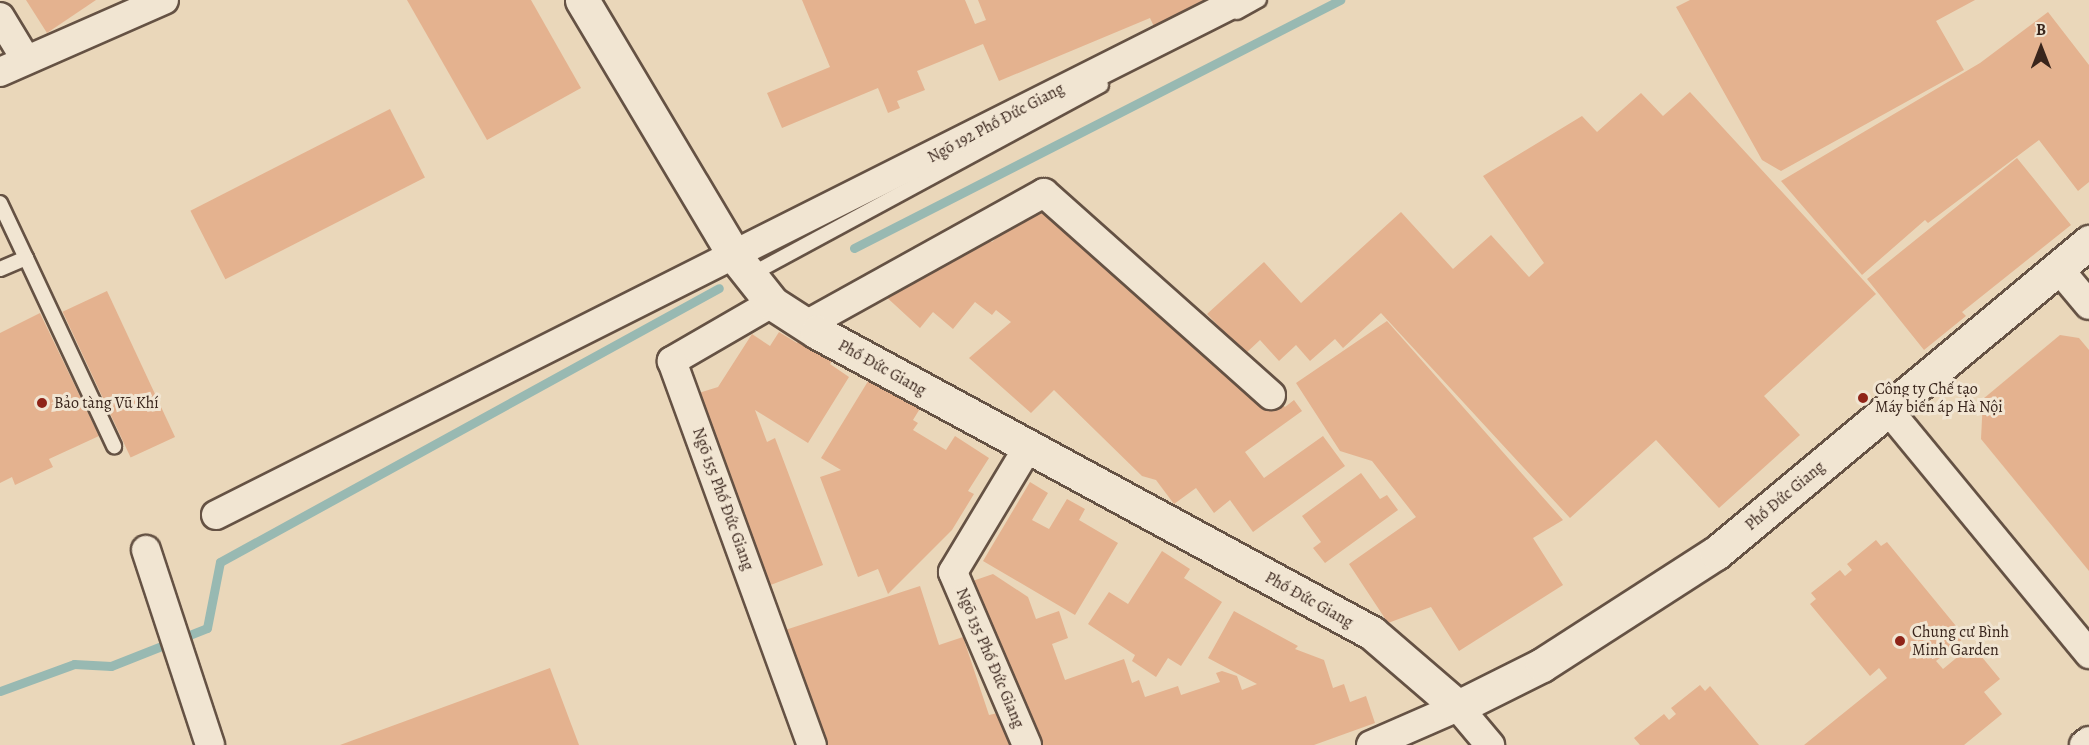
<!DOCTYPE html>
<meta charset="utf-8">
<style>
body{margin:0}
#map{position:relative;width:2089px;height:745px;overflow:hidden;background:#ead7ba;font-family:Alegreya,serif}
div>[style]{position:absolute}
.stream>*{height:9px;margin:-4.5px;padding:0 4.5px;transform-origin:4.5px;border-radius:4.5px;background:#98b9b2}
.building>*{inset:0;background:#e4b28f;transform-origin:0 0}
.roads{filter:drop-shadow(2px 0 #655244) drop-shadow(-2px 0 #655244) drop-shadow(0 2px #655244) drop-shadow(0 -2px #655244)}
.service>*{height:14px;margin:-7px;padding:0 7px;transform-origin:7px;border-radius:7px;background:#f1e5d2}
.minor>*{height:28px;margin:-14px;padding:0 14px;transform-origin:14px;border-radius:14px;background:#f1e5d2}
.tertiary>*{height:33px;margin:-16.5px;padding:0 16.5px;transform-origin:16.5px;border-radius:16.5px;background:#f1e5d2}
.dots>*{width:16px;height:16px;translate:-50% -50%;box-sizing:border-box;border:3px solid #f1e5d2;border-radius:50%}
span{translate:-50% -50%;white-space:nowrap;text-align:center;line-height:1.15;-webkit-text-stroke:6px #f1e5d2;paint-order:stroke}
.street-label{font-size:16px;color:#39251c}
.poi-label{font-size:16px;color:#39251c}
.left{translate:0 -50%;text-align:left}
.north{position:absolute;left:2011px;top:18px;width:60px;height:60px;-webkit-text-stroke:4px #f1e5d2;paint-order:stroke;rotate:0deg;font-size:16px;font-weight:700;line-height:24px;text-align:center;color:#39251c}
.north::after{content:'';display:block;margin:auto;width:21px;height:27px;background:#39251c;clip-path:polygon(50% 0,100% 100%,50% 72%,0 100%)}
</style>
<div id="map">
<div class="stream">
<div style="left:854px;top:248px;width:546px;rotate:-27.03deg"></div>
<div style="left:0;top:691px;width:79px;rotate:-20deg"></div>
<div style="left:74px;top:664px;width:37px;rotate:3deg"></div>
<div style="left:111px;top:666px;width:103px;rotate:-21.6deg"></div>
<div style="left:207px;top:628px;width:67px;rotate:-78.9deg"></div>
<div style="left:220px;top:562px;width:569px;rotate:-28.77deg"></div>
</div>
<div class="building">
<div style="clip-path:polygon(26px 0,96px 0,47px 33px)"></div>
<div style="clip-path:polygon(407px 0,531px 0,581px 88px,487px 140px)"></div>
<div style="clip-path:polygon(802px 0,965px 0,975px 24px,986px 20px,978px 0,1233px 0,1158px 35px,1150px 18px,999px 81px,983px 44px,917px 71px,925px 90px,897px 101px,900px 108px,888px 113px,878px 88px,782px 128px,767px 93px,830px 67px)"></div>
<div style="clip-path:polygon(1690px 0,1975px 0,1936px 21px,1964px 70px,1781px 171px,1762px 160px,1676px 7px)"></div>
<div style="clip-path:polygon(2048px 12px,2089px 65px,2089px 182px,2078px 191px,2039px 140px,1928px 223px,1925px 220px,1862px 275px,1781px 181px,1980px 63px)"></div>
<div style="clip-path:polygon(1690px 92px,1876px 294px,1764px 396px,1800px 435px,1719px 508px,1656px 440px,1570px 518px,1381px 313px,1343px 348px,1335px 339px,1310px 361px,1296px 345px,1279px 361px,1260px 340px,1245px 354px,1207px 314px,1264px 262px,1301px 303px,1401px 212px,1453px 269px,1491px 235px,1529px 277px,1544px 263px,1483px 176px,1582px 116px,1597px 132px,1641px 93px,1663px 116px)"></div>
<div style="left:390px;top:109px;width:77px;height:224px;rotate:63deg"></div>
<div style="clip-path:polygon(2017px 158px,2071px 225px,1962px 312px,1966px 316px,1924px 350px,1867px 279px)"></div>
<div style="clip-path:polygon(1045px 198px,1285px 407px,1294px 400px,1302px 411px,1245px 452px,1264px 478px,1323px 436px,1345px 466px,1253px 532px,1230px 500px,1214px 513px,1196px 488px,1174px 504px,1156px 480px,1142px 476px,1054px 390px,1031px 413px,969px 358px,1011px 322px,996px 310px,992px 315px,975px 302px,953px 329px,933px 312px,920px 328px,882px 293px,983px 234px,992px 242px,1025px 210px)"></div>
<div style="left:107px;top:291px;width:161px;height:49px;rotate:65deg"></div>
<div style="clip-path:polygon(40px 313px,99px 436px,49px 459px,53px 467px,15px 485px,12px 477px,0 483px,0 333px)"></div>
<div style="clip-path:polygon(1387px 321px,1563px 520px,1533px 538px,1563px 585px,1459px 651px,1431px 607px,1388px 623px,1349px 564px,1416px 517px,1372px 461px,1340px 451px,1296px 383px)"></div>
<div style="clip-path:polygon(779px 332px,797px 343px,803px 334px,840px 348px,830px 364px,849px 377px,808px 443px,755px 410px,767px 442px,775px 438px,823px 565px,760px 589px,689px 396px,718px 387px,752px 334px,770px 346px)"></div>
<div style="clip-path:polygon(2060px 335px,2079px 338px,2089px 350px,2089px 571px,1981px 439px,1983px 399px)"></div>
<div style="clip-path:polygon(870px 378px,890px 390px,897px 379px,927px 397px,913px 420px,918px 423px,913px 430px,946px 450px,955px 436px,989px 458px,968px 491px,974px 494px,952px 530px,888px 594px,878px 569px,858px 577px,820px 477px,841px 470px,821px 458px)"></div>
<div style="clip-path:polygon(1361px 473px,1380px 499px,1387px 495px,1398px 510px,1325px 563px,1313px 548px,1321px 542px,1302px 516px)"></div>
<div style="clip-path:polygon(1030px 482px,1048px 493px,1032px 520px,1049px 529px,1067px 499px,1085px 509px,1079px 520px,1118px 543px,1075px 615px,983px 561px)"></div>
<div style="clip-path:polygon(1876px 540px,1881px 546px,1887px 542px,1965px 637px,1936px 661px,1943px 669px,1972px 645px,2000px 679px,1984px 692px,2002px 714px,1964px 745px,1804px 745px,1887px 678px,1879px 668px,1870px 676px,1810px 604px,1816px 599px,1811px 593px,1840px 570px,1845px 576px,1852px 570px,1847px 564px)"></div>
<div style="clip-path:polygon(1162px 551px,1190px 569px,1184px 578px,1222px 602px,1181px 666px,1168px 658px,1156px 677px,1132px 661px,1135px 655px,1088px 624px,1109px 592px,1128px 604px)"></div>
<div style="clip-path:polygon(993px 574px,1028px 597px,1036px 619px,1059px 611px,1068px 638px,1052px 644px,1065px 680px,1124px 659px,1132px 683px,1139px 680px,1145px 697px,1178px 686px,1181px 695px,1220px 682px,1216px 673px,1222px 671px,1237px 676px,1242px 690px,1257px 684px,1208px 658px,1234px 611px,1298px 646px,1295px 649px,1324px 660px,1333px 688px,1344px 684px,1350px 702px,1366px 696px,1375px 723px,1314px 745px,1042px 745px,1039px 735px,1034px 737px,964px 584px)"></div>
<div style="clip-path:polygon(920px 586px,939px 645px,963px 637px,989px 715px,998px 713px,1009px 745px,815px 745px,776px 633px)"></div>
<div style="clip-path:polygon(550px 668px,579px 745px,340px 745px)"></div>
<div style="clip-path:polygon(1700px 685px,1705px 691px,1710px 686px,1759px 745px,1640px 745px,1634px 738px,1664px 714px,1669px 720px,1676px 714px,1671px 708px)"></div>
</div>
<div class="roads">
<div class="service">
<div style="left:1237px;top:12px;width:25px;rotate:-29deg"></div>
<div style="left:0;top:203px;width:61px;rotate:64.7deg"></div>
<div style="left:26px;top:258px;width:28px;rotate:157deg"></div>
<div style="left:26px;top:258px;width:208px;rotate:64.9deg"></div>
<div style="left:750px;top:275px;width:399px;rotate:-28.4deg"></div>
</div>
<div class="minor">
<div style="left:0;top:17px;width:50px;rotate:58.8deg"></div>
<div style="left:0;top:72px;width:179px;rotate:-23.7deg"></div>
<div style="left:2058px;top:268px;width:48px;rotate:50deg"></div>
<div style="left:772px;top:303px;width:116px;rotate:149.9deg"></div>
<div style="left:672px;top:361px;width:409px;rotate:70deg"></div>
<div style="left:806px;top:325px;width:272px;rotate:-29deg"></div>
<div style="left:1044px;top:193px;width:304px;rotate:41.7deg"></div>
<div style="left:1889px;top:411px;width:315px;rotate:50.5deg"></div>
<div style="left:216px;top:515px;width:1146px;rotate:-26.7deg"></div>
<div style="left:146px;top:550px;width:205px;rotate:71.8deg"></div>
<div style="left:1027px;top:745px;width:188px;rotate:-113.2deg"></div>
<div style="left:953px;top:572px;width:146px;rotate:-59deg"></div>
<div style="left:1371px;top:745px;width:95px;rotate:-23.6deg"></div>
<div style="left:1458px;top:707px;width:50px;rotate:49.9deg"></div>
<div style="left:2084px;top:745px;width:6px;rotate:-39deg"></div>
</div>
<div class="tertiary">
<div style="left:582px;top:0;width:297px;rotate:59.2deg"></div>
<div style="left:734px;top:255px;width:61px;rotate:51.6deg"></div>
<div style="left:772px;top:303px;width:54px;rotate:32.8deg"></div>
<div style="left:817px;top:332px;width:631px;rotate:28.47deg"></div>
<div style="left:1372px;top:633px;width:113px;rotate:40.7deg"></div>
<div style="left:1458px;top:707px;width:94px;rotate:-26.6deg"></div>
<div style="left:1542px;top:665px;width:207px;rotate:-32.8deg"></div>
<div style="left:1716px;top:553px;width:486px;rotate:-39.8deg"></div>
</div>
</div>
<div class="dots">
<div style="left:1863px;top:398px;background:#8f2418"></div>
<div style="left:42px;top:403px;background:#8f2418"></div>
<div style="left:1900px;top:641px;background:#8f2418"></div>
</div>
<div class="street-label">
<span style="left:996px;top:123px;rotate:-28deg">Ngõ 192 Phố Đức Giang</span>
<span style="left:882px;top:368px;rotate:29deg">Phố Đức Giang</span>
<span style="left:1785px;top:496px;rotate:-40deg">Phố Đức Giang</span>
<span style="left:723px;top:499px;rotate:70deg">Ngõ 155 Phố Đức Giang</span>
<span style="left:1309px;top:600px;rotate:29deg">Phố Đức Giang</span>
<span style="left:990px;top:658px;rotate:67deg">Ngõ 135 Phố Đức Giang</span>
</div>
<div class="poi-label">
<span class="left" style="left:1875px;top:398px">Công ty Chế tạo<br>Máy biến áp Hà Nội</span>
<span class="left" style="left:54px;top:403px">Bảo tàng Vũ Khí</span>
<span class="left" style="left:1912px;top:641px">Chung cư Bình<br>Minh Garden</span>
</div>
<div class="north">B</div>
</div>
